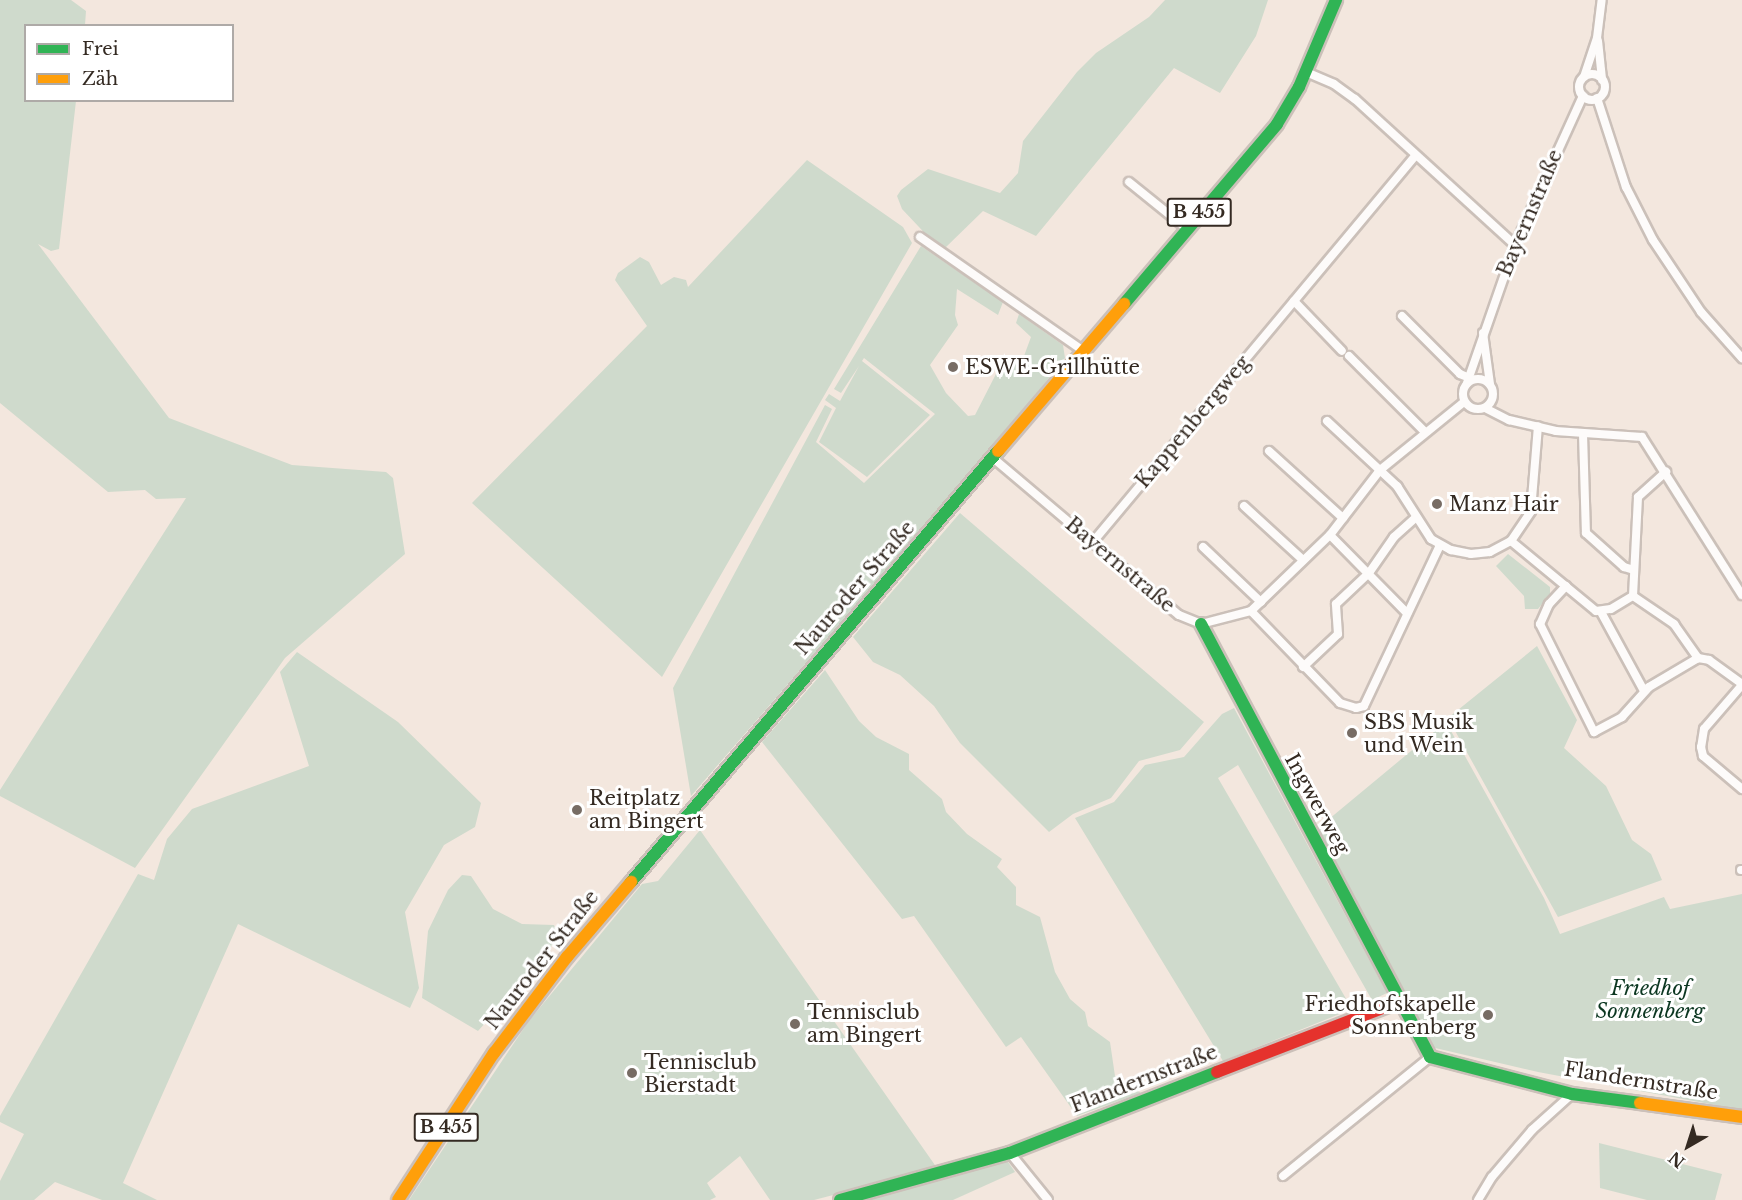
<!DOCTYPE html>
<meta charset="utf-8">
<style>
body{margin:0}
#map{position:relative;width:1742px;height:1200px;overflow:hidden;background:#f3e7de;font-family:"Libre Baskerville",serif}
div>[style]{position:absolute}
.green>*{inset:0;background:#cfdacc}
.roads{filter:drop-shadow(2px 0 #cbc0b9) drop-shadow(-2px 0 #cbc0b9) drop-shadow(0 2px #cbc0b9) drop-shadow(0 -2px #cbc0b9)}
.street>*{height:8px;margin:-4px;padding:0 4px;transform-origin:4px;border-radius:4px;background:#fdfbfa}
.street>.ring{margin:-4px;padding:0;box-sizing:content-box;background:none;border:8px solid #fdfbfa;border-radius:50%}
.fast>*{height:12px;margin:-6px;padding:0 6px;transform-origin:6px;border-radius:6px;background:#30b455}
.slow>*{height:12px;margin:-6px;padding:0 6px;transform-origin:6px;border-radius:6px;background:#ff9f0a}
.jam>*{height:12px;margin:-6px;padding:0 6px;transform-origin:6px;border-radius:6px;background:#e5322d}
.dots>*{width:16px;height:16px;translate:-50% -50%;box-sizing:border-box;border:3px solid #fff;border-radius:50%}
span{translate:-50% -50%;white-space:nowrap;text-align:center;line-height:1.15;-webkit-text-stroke:6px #fff;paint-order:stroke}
.shield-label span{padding:2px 4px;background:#fff;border:2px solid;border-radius:4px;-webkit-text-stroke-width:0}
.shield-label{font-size:18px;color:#342a22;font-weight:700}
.street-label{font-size:20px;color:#342a22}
.poi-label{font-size:20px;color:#342a22}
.left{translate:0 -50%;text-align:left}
.right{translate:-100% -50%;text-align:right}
.park-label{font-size:20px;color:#0c3721;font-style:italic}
.legend{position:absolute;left:24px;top:24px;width:210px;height:78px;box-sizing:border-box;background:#fff;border:2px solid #aeaaa7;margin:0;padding:8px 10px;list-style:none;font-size:18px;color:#342a22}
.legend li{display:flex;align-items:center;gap:12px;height:30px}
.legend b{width:30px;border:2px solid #aeaaa7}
.north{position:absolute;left:1658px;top:1116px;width:60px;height:60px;-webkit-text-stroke:4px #fff;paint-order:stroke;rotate:219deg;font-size:16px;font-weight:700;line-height:24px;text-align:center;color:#342a22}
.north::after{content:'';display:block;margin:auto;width:21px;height:27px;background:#342a22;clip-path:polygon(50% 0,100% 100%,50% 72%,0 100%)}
</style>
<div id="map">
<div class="green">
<div style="clip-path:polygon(0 0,71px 0,86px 11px,85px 25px,26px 26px,26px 100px,76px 101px,59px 249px,51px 251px,38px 244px,169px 418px,292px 465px,386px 472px,393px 478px,405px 554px,285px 658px,135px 868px,0 796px,0 790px,186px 498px,156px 499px,145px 490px,108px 492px,0 403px)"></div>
<div style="clip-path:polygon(1165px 0,1268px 0,1256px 36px,1220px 93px,1174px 68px,1036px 236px,983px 211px,945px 248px,935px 244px,902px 209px,897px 196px,901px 190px,928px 169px,1000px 193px,1018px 173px,1023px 141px,1077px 72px,1096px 53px,1149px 17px)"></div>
<div style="clip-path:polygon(807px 160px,903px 227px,912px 243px,662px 677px,472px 503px,647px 326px,615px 280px,618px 273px,640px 257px,649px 262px,661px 285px,674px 277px,686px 280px,688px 287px)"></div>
<div style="clip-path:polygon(921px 246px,1003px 302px,998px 315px,957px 289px,955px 315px,958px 325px,930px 365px,946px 393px,968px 416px,975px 415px,997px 372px,1024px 356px,1031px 337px,1016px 323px,1019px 314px,1063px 345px,1065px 358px,995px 445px,691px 796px,673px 688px,825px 405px,832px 409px,816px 442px,864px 483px,935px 414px,864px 358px,862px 361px,930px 415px,867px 477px,819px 442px,836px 408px,825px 400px,829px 394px,840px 401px,859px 366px,841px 393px,834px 389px)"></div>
<div style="clip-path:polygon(960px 513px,1204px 722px,1180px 750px,1139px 761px,1111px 798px,1073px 814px,1049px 832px,960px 743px,934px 706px,900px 675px,873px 662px,853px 637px)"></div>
<div style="clip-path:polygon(1508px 554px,1550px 587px,1550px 594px,1538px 609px,1525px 609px,1524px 596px,1496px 566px)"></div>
<div style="clip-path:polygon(1537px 646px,1577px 720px,1564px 748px,1606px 786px,1632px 840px,1651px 854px,1662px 880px,1558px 917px,1448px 718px)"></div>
<div style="clip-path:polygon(297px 652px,398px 722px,481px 803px,475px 827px,444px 845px,405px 912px,419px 988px,410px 1008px,238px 924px,123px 1183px,157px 1200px,102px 1200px,55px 1182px,34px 1200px,0 1200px,0 1181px,24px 1134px,0 1122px,0 1116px,138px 874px,154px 880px,167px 839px,192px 809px,309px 766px,280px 672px)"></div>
<div style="clip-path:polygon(825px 670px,859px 721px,876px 737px,909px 754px,909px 770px,942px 799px,946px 812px,967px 834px,1002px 859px,997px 867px,1016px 887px,1016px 905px,1040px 917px,1055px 972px,1070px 999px,1085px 1012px,1088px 1026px,1110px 1042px,1115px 1076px,1141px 1093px,1077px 1116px,1021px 1037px,1006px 1047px,914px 916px,902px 919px,762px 742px)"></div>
<div style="clip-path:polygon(1234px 708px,1387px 993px,1372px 1000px,1238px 765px,1218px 778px,1352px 1009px,1223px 1061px,1075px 818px,1114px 802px,1145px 765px,1184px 757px,1222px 714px)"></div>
<div style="clip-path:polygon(1446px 722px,1544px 898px,1560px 934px,1664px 897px,1670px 909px,1742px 894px,1742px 1110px,1538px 1072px,1431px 1047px,1317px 829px)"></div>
<div style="clip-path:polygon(700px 830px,937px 1168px,814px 1200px,770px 1200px,740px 1156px,707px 1183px,716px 1197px,710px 1200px,409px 1200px,528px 1022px,642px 884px,658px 881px)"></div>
<div style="clip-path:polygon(462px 875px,471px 876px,493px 909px,522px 924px,554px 925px,558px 935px,546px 955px,478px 1031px,422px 998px,428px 931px,448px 890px)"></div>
<div style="clip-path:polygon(1599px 1143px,1722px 1174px,1715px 1200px,1647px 1200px,1600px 1188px)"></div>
<div style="clip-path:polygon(1006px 1159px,1015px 1172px,953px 1200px,857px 1200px)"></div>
</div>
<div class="roads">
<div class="street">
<div style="left:1598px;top:41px;width:39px;rotate:84deg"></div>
<div style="left:1306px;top:72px;width:30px;rotate:23deg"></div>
<div style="left:1334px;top:84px;width:26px;rotate:36deg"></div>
<div style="left:1355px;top:99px;width:217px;rotate:42.4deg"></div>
<div class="ring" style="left:1579px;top:74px;width:18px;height:18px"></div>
<div style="left:1584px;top:77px;width:41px;rotate:-71.6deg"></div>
<div style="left:1597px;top:38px;width:38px;rotate:-83deg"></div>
<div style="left:1597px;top:98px;width:94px;rotate:72deg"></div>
<div style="left:1626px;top:187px;width:59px;rotate:63deg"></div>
<div style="left:1653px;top:240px;width:87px;rotate:56.3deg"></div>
<div style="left:1701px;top:312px;width:62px;rotate:48.3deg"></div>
<div style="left:1129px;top:182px;width:73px;rotate:38.9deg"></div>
<div style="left:920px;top:237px;width:198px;rotate:34.9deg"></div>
<div style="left:1294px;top:301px;width:69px;rotate:46.2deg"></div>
<div style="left:1402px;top:316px;width:82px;rotate:45deg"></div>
<div style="left:1460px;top:374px;width:8px;rotate:23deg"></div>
<div style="left:1483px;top:333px;width:51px;rotate:82.2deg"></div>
<div style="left:1349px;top:356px;width:107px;rotate:45deg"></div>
<div class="ring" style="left:1463px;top:379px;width:22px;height:22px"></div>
<div style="left:1467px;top:383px;width:146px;rotate:-70.8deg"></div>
<div style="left:1515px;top:245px;width:164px;rotate:-65.5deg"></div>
<div style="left:1485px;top:408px;width:27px;rotate:27deg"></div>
<div style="left:1509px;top:420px;width:48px;rotate:13.2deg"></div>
<div style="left:1556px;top:431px;width:86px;rotate:4deg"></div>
<div style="left:1642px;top:437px;width:187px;rotate:57.7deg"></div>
<div style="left:1327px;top:421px;width:96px;rotate:42.9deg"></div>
<div style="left:1397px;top:486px;width:63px;rotate:57.3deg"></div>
<div style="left:1431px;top:539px;width:23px;rotate:29deg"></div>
<div style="left:1451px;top:550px;width:20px;rotate:11deg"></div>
<div style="left:1471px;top:554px;width:19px;rotate:-6deg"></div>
<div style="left:1490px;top:552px;width:24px;rotate:-28deg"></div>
<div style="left:1511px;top:541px;width:36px;rotate:-56deg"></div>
<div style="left:1531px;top:511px;width:85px;rotate:-85.3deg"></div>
<div style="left:1583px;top:434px;width:99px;rotate:88.3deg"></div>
<div style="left:1586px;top:533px;width:51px;rotate:41.8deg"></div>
<div style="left:1624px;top:567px;width:10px;rotate:17deg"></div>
<div style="left:1269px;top:451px;width:100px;rotate:42.2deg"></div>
<div style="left:993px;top:458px;width:243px;rotate:40.2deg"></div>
<div style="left:1179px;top:615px;width:24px;rotate:22deg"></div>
<div style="left:1201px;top:624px;width:52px;rotate:-14.6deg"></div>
<div style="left:1251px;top:611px;width:110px;rotate:-43.9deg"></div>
<div style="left:1330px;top:535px;width:82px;rotate:-52.4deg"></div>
<div style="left:1380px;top:470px;width:108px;rotate:-39deg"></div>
<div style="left:1244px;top:506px;width:80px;rotate:42.5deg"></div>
<div style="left:1330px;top:535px;width:110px;rotate:45.4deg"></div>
<div style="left:1511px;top:541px;width:110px;rotate:39.5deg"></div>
<div style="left:1596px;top:611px;width:15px;rotate:-8deg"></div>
<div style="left:1611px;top:609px;width:26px;rotate:-31deg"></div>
<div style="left:1633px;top:596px;width:99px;rotate:-87.1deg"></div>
<div style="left:1638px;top:497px;width:38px;rotate:-42deg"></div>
<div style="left:1092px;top:543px;width:504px;rotate:-50.15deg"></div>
<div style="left:1203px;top:547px;width:80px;rotate:43.5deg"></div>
<div style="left:1566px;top:586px;width:25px;rotate:133deg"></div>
<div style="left:1549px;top:604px;width:22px;rotate:114deg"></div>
<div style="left:1540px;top:624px;width:121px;rotate:63.4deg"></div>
<div style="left:1594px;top:732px;width:32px;rotate:-28deg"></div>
<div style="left:1622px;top:717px;width:40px;rotate:-48deg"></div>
<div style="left:1649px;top:687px;width:57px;rotate:-30.6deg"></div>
<div style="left:1698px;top:658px;width:11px;rotate:10deg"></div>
<div style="left:1709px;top:660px;width:41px;rotate:36deg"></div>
<div style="left:1633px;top:596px;width:50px;rotate:34.3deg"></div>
<div style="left:1674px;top:624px;width:42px;rotate:54.8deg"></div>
<div style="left:1251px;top:611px;width:128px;rotate:45.9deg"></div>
<div style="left:1340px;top:703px;width:17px;rotate:17deg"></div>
<div style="left:1356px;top:708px;width:8px;rotate:-14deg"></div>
<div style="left:1364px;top:706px;width:178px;rotate:-64.7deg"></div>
<div style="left:1601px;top:612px;width:90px;rotate:61.4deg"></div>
<div style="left:1303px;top:667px;width:48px;rotate:-43.3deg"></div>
<div style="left:1338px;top:634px;width:30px;rotate:-94deg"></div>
<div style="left:1336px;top:604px;width:45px;rotate:-43.2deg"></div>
<div style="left:1369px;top:573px;width:44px;rotate:-55.2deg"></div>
<div style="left:1394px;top:537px;width:30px;rotate:-42deg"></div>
<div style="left:1742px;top:685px;width:58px;rotate:130.8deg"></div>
<div style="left:1704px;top:729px;width:18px;rotate:99deg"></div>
<div style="left:1701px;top:747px;width:9px;rotate:77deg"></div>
<div style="left:1703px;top:756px;width:51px;rotate:40.2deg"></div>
<div style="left:1741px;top:870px;width:1px"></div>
<div style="left:1010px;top:1153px;width:60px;rotate:51deg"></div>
<div style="left:1283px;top:1176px;width:189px;rotate:-39deg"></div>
<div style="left:1478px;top:1200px;width:27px;rotate:-59deg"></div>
<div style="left:1492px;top:1177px;width:62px;rotate:-49.6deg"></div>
<div style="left:1532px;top:1130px;width:54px;rotate:-42deg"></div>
</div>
<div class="fast">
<div style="left:1124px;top:304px;width:236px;rotate:-49.6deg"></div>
<div style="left:1277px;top:124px;width:43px;rotate:-59.3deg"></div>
<div style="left:1299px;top:87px;width:95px;rotate:-67deg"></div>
<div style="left:1201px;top:624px;width:490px;rotate:62.1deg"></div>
<div style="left:1430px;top:1057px;width:147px;rotate:14.6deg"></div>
<div style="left:1572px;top:1094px;width:69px;rotate:7.5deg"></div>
<div style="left:631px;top:882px;width:566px;rotate:-49.59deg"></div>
<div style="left:840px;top:1200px;width:176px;rotate:-15.5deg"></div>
<div style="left:1010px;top:1153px;width:222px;rotate:-21.4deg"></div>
</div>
<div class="slow">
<div style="left:998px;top:451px;width:194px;rotate:-49.4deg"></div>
<div style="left:1640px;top:1103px;width:103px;rotate:7.8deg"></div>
<div style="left:398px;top:1200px;width:176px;rotate:-56.9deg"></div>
<div style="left:494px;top:1053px;width:121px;rotate:-52.8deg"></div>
<div style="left:567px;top:957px;width:99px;rotate:-49.5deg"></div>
</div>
<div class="jam">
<div style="left:1217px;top:1072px;width:194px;rotate:-21.1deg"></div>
</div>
</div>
<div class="dots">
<div style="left:953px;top:367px;background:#776c64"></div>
<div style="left:1437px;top:504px;background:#776c64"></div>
<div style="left:1352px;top:733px;background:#776c64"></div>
<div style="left:577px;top:810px;background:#776c64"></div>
<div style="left:1488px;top:1015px;background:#776c64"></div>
<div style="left:795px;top:1024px;background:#776c64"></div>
<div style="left:632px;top:1073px;background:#776c64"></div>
</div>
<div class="shield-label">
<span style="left:1199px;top:212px">B 455</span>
<span style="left:446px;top:1127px">B 455</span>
</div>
<div class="street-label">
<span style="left:1530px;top:213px;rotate:-67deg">Bayernstraße</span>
<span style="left:1193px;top:422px;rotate:-50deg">Kappenbergweg</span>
<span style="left:1120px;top:565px;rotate:40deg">Bayernstraße</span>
<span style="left:855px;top:588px;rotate:-49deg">Nauroder Straße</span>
<span style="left:1317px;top:804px;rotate:61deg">Ingwerweg</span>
<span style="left:542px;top:960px;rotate:-52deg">Nauroder Straße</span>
<span style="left:1144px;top:1079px;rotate:-21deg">Flandernstraße</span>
<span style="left:1641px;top:1081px;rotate:9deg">Flandernstraße</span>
</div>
<div class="poi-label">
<span class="left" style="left:965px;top:367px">ESWE-Grillhütte</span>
<span class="left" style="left:1449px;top:504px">Manz Hair</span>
<span class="left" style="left:1364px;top:734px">SBS Musik<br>und Wein</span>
<span class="left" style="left:589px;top:810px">Reitplatz<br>am Bingert</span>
<span class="right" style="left:1476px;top:1016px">Friedhofskapelle<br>Sonnenberg</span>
<span class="left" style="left:807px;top:1024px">Tennisclub<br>am Bingert</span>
<span class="left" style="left:644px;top:1074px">Tennisclub<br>Bierstadt</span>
</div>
<div class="park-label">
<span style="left:1650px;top:1000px">Friedhof<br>Sonnenberg</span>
</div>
<ul class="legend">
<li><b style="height:8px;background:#30b455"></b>Frei</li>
<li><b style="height:8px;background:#ff9f0a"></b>Zäh</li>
</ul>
<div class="north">N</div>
</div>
